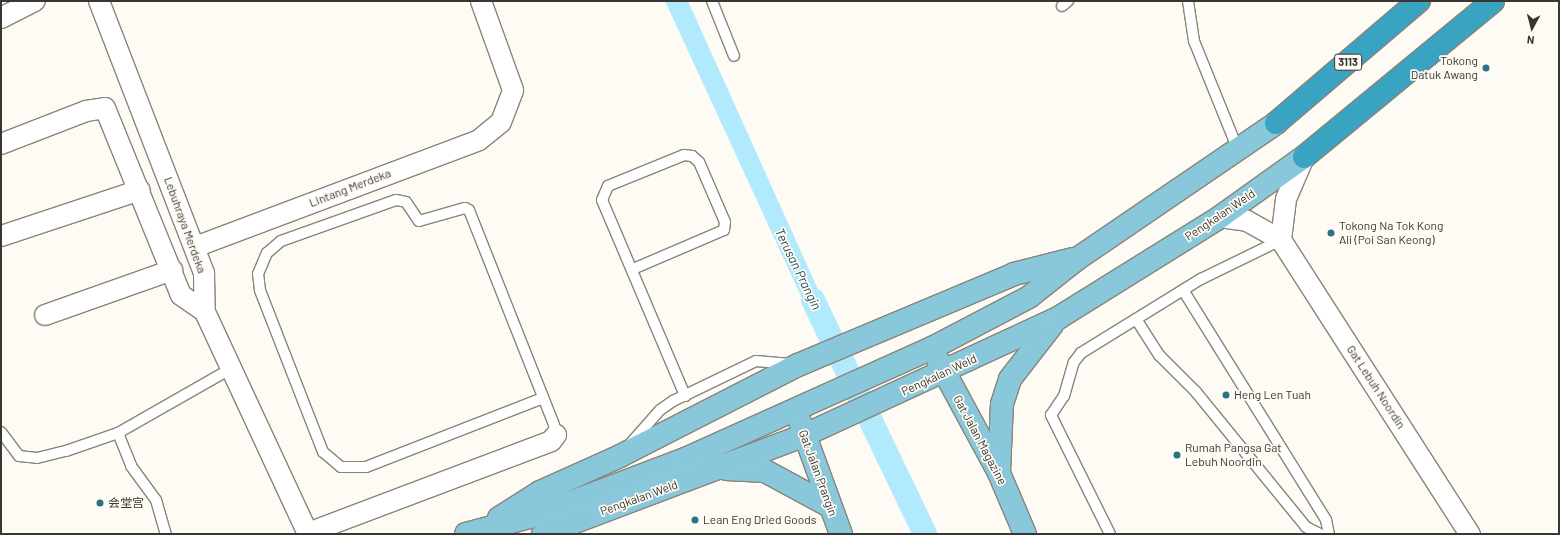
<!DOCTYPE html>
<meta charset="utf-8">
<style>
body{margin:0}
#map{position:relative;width:1560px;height:535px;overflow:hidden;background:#fefbf4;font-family:Barlow,"Noto Sans SC",sans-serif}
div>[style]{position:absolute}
.water>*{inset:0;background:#b1eafd}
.canal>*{height:24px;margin:-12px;padding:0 12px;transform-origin:12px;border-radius:12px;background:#b1eafd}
.roads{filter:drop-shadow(1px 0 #8a847a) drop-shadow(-1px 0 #8a847a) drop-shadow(0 1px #8a847a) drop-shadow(0 -1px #8a847a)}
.lane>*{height:10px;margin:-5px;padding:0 5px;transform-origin:5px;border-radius:5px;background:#fff}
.street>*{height:20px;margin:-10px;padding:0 10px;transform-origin:10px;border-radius:10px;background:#fff}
.primary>*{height:22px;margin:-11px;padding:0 11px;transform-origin:11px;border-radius:11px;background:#88c8da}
.highway>*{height:22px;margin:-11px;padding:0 11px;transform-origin:11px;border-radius:11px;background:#38a4c2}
.dots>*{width:11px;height:11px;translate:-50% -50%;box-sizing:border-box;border:2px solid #fefbf4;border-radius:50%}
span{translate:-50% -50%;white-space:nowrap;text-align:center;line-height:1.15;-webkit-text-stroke:3.5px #fefbf4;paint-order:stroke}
.shield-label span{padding:1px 3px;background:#fefbf4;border:1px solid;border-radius:3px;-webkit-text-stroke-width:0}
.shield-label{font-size:11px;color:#3a3733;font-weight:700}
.poi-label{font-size:12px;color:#3a3733}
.right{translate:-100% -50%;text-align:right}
.left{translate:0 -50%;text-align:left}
.street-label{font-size:12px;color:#3a3733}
.water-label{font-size:13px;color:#1e4c59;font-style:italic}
.frame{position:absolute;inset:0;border:2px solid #3a3733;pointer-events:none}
.north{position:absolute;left:1512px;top:8px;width:40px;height:40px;-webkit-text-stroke:3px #fefbf4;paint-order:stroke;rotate:187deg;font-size:11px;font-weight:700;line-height:16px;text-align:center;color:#3a3733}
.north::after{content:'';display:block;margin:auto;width:14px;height:18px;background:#3a3733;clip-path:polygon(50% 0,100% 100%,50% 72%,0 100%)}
</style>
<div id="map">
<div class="water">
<div style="clip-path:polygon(665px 1px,688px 1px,834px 325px,818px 333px)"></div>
</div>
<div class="canal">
<div style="left:813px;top:300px;width:259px;rotate:64.4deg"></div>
</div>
<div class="roads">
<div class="lane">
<div style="left:712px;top:1px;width:59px;rotate:68.2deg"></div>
<div style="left:1188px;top:1px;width:40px;rotate:81.5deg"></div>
<div style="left:1194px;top:41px;width:118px;rotate:68deg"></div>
<div style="left:1062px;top:6px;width:8px;rotate:-40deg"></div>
<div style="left:633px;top:269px;width:99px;rotate:-23.2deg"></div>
<div style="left:724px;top:230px;width:8px;rotate:-83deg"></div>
<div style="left:725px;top:222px;width:65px;rotate:-113.4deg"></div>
<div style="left:699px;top:162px;width:9px;rotate:-139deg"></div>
<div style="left:692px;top:156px;width:8px;rotate:-173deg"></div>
<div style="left:684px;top:155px;width:82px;rotate:157.8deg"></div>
<div style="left:608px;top:186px;width:15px;rotate:113deg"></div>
<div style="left:602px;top:200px;width:213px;rotate:67deg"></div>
<div style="left:1183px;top:290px;width:271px;rotate:58.1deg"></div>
<div style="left:1326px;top:520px;width:14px;rotate:78deg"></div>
<div style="left:1136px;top:319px;width:43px;rotate:57.4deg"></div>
<div style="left:1159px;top:355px;width:52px;rotate:45deg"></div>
<div style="left:1196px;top:392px;width:174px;rotate:50.8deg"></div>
<div style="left:1306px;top:527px;width:16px;rotate:27deg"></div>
<div style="left:543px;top:398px;width:190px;rotate:158.7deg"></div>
<div style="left:366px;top:467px;width:25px;rotate:180deg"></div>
<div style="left:341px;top:467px;width:23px;rotate:-140deg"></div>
<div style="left:323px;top:452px;width:174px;rotate:-111.3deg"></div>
<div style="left:260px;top:290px;width:16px;rotate:-97deg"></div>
<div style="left:258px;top:274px;width:23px;rotate:-67deg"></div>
<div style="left:267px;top:253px;width:18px;rotate:-41deg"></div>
<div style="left:281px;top:241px;width:122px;rotate:-19.6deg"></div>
<div style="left:396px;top:200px;width:10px;rotate:11deg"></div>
<div style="left:406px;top:202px;width:23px;rotate:56deg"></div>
<div style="left:419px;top:221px;width:48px;rotate:-15.8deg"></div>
<div style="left:465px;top:208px;width:4px;rotate:27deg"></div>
<div style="left:469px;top:210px;width:231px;rotate:68.4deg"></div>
<div style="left:554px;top:425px;width:10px;rotate:79deg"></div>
<div style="left:1px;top:432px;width:30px;rotate:53deg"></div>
<div style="left:19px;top:456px;width:18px;rotate:6deg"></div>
<div style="left:37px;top:458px;width:30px;rotate:-14deg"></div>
<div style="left:66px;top:451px;width:55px;rotate:-19.1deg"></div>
<div style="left:118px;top:433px;width:129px;rotate:-29.7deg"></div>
<div style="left:118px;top:433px;width:35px;rotate:68deg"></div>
<div style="left:131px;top:466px;width:42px;rotate:53.7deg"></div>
<div style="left:156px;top:500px;width:35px;rotate:74deg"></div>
<div style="left:630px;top:444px;width:45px;rotate:-48.6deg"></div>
<div style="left:660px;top:410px;width:16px;rotate:-35deg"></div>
<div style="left:673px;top:401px;width:92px;rotate:-25.7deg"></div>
<div style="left:756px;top:361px;width:35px;rotate:5deg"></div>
<div style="left:1110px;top:534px;width:133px;rotate:-116.4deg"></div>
<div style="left:1051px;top:415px;width:23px;rotate:-56deg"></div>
<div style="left:1064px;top:396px;width:35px;rotate:-74deg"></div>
<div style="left:1074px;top:362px;width:11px;rotate:-52deg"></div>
<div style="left:1081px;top:353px;width:141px;rotate:-31.7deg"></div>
<div style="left:1201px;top:279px;width:89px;rotate:-26deg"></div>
</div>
<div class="street">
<div style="left:99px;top:1px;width:292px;rotate:68.9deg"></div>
<div style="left:204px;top:273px;width:39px;rotate:89deg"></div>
<div style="left:205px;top:312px;width:245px;rotate:65.1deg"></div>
<div style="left:1px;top:18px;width:38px;rotate:-27deg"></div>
<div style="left:1px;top:144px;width:91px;rotate:-21.2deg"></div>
<div style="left:86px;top:111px;width:19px;rotate:-9deg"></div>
<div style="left:105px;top:108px;width:202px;rotate:67.9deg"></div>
<div style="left:181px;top:295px;width:29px;rotate:35deg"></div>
<div style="left:1220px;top:217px;width:27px;rotate:8deg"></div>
<div style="left:1247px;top:221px;width:39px;rotate:29deg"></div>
<div style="left:1281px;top:240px;width:350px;rotate:57.3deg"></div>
<div style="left:1px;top:236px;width:146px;rotate:-18.3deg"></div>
<div style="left:1281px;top:240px;width:41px;rotate:-83deg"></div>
<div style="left:1286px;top:199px;width:46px;rotate:-66.8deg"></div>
<div style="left:195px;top:247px;width:303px;rotate:-20.6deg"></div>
<div style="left:479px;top:140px;width:28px;rotate:-39deg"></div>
<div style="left:501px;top:122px;width:34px;rotate:-69deg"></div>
<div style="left:513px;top:90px;width:95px;rotate:-109.8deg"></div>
<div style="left:45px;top:315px;width:135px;rotate:-19.5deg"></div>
<div style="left:308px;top:533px;width:260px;rotate:-20.7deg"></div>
<div style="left:551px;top:441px;width:8px;rotate:-50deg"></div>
</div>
<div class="primary">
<div style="left:938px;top:360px;width:128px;rotate:61.6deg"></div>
<div style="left:999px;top:473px;width:66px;rotate:66.9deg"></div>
<div style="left:800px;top:422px;width:119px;rotate:69.9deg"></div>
<div style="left:726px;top:469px;width:39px;rotate:3deg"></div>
<div style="left:765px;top:471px;width:72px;rotate:28.4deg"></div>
<div style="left:999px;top:472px;width:68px;rotate:-87.5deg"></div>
<div style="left:1002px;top:404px;width:26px;rotate:-72deg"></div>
<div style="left:1010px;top:379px;width:68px;rotate:-52.1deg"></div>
<div style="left:499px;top:518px;width:49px;rotate:-32.4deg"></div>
<div style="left:540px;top:492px;width:88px;rotate:-24.2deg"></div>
<div style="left:620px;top:456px;width:200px;rotate:-27.1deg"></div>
<div style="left:798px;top:365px;width:234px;rotate:-22.8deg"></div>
<div style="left:1014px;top:274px;width:61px;rotate:-14.3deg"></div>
<div style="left:466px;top:534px;width:73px;rotate:-15deg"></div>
<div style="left:537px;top:515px;width:158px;rotate:-20.7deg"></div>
<div style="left:685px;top:459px;width:271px;rotate:-24.2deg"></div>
<div style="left:932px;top:348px;width:110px;rotate:-27.7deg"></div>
<div style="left:1029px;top:297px;width:61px;rotate:-38.4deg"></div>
<div style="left:1077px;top:259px;width:241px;rotate:-34.3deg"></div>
<div style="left:543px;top:534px;width:280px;rotate:-20.7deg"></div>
<div style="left:805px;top:435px;width:279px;rotate:-24.8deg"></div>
<div style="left:1058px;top:318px;width:191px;rotate:-31.9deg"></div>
<div style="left:1220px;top:217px;width:103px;rotate:-35.5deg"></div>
</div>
<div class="highway">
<div style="left:1276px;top:123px;width:188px;rotate:-40.5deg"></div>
<div style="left:1304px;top:157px;width:245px;rotate:-39.5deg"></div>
</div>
</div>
<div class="dots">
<div style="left:1486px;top:68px;background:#2e7083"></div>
<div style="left:1331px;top:233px;background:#2e7083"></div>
<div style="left:1226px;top:395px;background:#2e7083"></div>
<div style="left:1177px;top:455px;background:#2e7083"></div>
<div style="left:100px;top:503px;background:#2e7083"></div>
<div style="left:695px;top:520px;background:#2e7083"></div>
</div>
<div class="shield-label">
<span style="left:1348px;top:62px">3113</span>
</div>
<div class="poi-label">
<span class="right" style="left:1478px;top:68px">Tokong<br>Datuk Awang</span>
<span class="left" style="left:1339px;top:233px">Tokong Na Tok Kong<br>Ali (Poi San Keong)</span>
<span class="left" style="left:1234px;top:395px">Heng Len Tuah</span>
<span class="left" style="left:1185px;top:455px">Rumah Pangsa Gat<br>Lebuh Noordin</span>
<span class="left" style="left:108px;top:503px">会堂宫</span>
<span class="left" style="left:703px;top:520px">Lean Eng Dried Goods</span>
</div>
<div class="street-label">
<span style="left:350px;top:188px;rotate:-21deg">Lintang Merdeka</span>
<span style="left:1220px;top:215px;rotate:-34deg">Pengkalan Weld</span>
<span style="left:185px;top:225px;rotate:70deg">Lebuhraya Merdeka</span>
<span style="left:939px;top:375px;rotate:-25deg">Pengkalan Weld</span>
<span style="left:1376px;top:387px;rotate:57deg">Gat Lebuh Noordin</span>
<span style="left:980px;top:440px;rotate:62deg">Gat Jalan Magazine</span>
<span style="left:818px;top:473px;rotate:70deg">Gat Jalan Prangin</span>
<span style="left:639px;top:498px;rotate:-20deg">Pengkalan Weld</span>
</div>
<div class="water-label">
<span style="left:798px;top:269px;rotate:64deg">Terusan Prangin</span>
</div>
<div class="frame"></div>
<div class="north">N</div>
</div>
